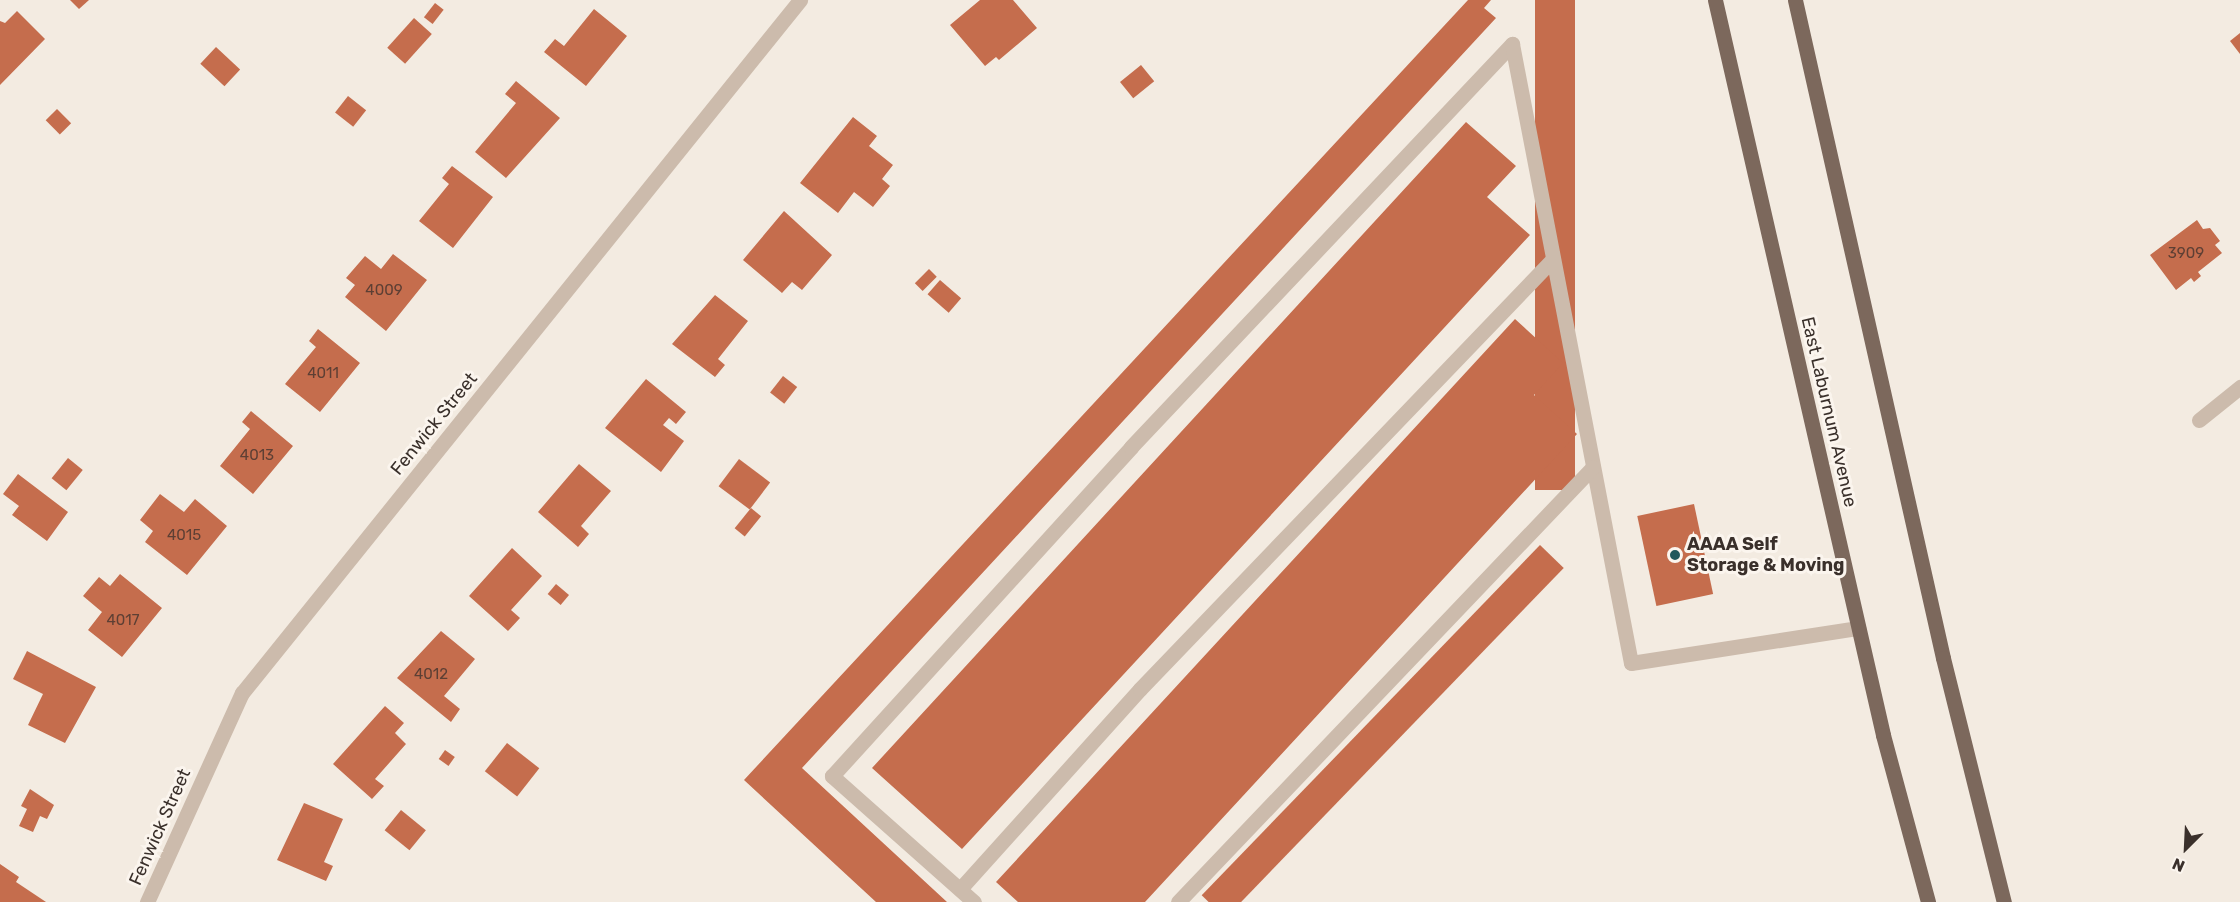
<!DOCTYPE html>
<style>
body{margin:0}
#map{position:relative;width:2240px;height:902px;overflow:hidden;background:#f3ebe1;font-family:Rubik,sans-serif}
div>[style]{position:absolute}
.building>*{inset:0;background:#c56d4d;transform-origin:0 0}
.minor>*{height:15px;margin:-7.5px;padding:0 7.5px;transform-origin:7.5px;border-radius:7.5px;background:#ccbbac}
.major>*{height:15px;margin:-7.5px;padding:0 7.5px;transform-origin:7.5px;border-radius:7.5px;background:#7c685c}
.dots>*{width:16px;height:16px;translate:-50% -50%;box-sizing:border-box;border:3px solid #fbf5ee;border-radius:50%}
span{translate:-50% -50%;white-space:nowrap;text-align:center;line-height:1.15;-webkit-text-stroke:6px #fbf5ee;paint-order:stroke}
.number-label{font-size:15px;color:#5d3f34}
.number-label span{-webkit-text-stroke-width:0}
.street-label{font-size:18px;color:#3a302b}
.poi-label{font-size:18px;color:#3a302b;font-weight:700}
.left{translate:0 -50%;text-align:left}
.north{position:absolute;left:2156px;top:818px;width:60px;height:60px;-webkit-text-stroke:4px #fbf5ee;paint-order:stroke;rotate:204deg;font-size:16px;font-weight:700;line-height:24px;text-align:center;color:#3a302b}
.north::after{content:'';display:block;margin:auto;width:21px;height:27px;background:#3a302b;clip-path:polygon(50% 0,100% 100%,50% 72%,0 100%)}
</style>
<div id="map">
<div class="building">
<div style="clip-path:polygon(70px 0,89px 0,79px 9px)"></div>
<div style="clip-path:polygon(980px 0,1013px 0,1037px 28px,999px 60px,996px 57px,985px 66px,950px 25px)"></div>
<div style="clip-path:polygon(1468px 0,1491px 0,1484px 8px,1496px 18px,802px 768px,947px 902px,876px 902px,744px 780px)"></div>
<div style="left:1535px;top:0;width:40px;height:490px"></div>
<div style="left:435px;top:3px;width:11px;height:18px;rotate:38deg"></div>
<div style="clip-path:polygon(594px 9px,627px 36px,586px 86px,544px 52px,555px 39px,564px 46px)"></div>
<div style="clip-path:polygon(17px 11px,45px 39px,0 85px,0 21px,5px 23px)"></div>
<div style="left:414px;top:18px;width:24px;height:40px;rotate:42deg"></div>
<div style="clip-path:polygon(2240px 33px,2240px 54px,2230px 41px)"></div>
<div style="left:216px;top:47px;width:33px;height:23px;rotate:43deg"></div>
<div style="left:1141px;top:65px;width:21px;height:27px;rotate:51deg"></div>
<div style="clip-path:polygon(516px 81px,560px 118px,506px 178px,475px 152px,516px 103px,505px 94px)"></div>
<div style="left:348px;top:96px;width:23px;height:21px;rotate:38deg"></div>
<div style="left:57px;top:109px;width:20px;height:16px;rotate:45deg"></div>
<div style="clip-path:polygon(853px 117px,877px 136px,869px 146px,893px 165px,882px 179px,890px 186px,873px 207px,854px 192px,838px 213px,800px 183px)"></div>
<div style="clip-path:polygon(1466px 122px,1516px 166px,1487px 197px,1530px 235px,962px 849px,872px 768px)"></div>
<div style="clip-path:polygon(452px 166px,493px 197px,453px 248px,419px 221px,449px 184px,442px 178px)"></div>
<div style="clip-path:polygon(784px 211px,832px 255px,802px 290px,792px 282px,782px 293px,743px 260px)"></div>
<div style="clip-path:polygon(2197px 220px,2203px 229px,2210px 228px,2220px 241px,2215px 245px,2222px 253px,2198px 272px,2201px 276px,2194px 282px,2191px 278px,2176px 290px,2150px 255px)"></div>
<div style="clip-path:polygon(393px 254px,427px 280px,386px 331px,345px 297px,355px 285px,346px 278px,365px 256px,381px 269px)"></div>
<div style="left:929px;top:269px;width:11px;height:20px;rotate:45deg"></div>
<div style="left:940px;top:280px;width:28px;height:19px;rotate:41deg"></div>
<div style="clip-path:polygon(715px 295px,748px 321px,718px 359px,725px 365px,715px 377px,672px 344px)"></div>
<div style="clip-path:polygon(1515px 319px,1563px 363px,1534px 395px,1577px 434px,1145px 902px,1018px 902px,996px 882px)"></div>
<div style="clip-path:polygon(318px 329px,360px 363px,320px 412px,285px 384px,316px 347px,309px 341px)"></div>
<div style="left:783px;top:376px;width:18px;height:21px;rotate:38deg"></div>
<div style="clip-path:polygon(646px 379px,686px 412px,676px 424px,669px 418px,663px 425px,684px 441px,661px 472px,605px 428px)"></div>
<div style="clip-path:polygon(251px 411px,293px 446px,253px 494px,220px 466px,250px 429px,242px 422px)"></div>
<div style="left:68px;top:458px;width:19px;height:26px;rotate:39deg"></div>
<div style="left:739px;top:459px;width:39px;height:34px;rotate:37deg"></div>
<div style="clip-path:polygon(579px 464px,611px 491px,581px 526px,589px 534px,578px 547px,538px 512px)"></div>
<div style="clip-path:polygon(18px 474px,68px 512px,47px 541px,12px 515px,19px 506px,3px 494px)"></div>
<div style="clip-path:polygon(160px 494px,184px 512px,195px 499px,227px 526px,187px 575px,145px 542px,153px 531px,140px 520px)"></div>
<div style="left:1694px;top:504px;width:92px;height:58px;rotate:78deg"></div>
<div style="left:751px;top:508px;width:13px;height:26px;rotate:39deg"></div>
<div style="left:1540px;top:545px;width:33px;height:487px;rotate:44deg"></div>
<div style="clip-path:polygon(512px 548px,542px 576px,511px 610px,520px 618px,508px 631px,469px 596px)"></div>
<div style="clip-path:polygon(120px 574px,162px 608px,122px 657px,88px 630px,102px 612px,83px 596px,99px 577px,110px 586px)"></div>
<div style="left:556px;top:584px;width:17px;height:13px;rotate:40deg"></div>
<div style="clip-path:polygon(441px 631px,475px 659px,444px 696px,460px 709px,451px 722px,397px 678px)"></div>
<div style="clip-path:polygon(27px 651px,96px 687px,65px 743px,28px 725px,43px 694px,13px 679px)"></div>
<div style="clip-path:polygon(385px 706px,404px 723px,395px 733px,406px 744px,375px 779px,384px 786px,372px 799px,333px 764px)"></div>
<div style="left:507px;top:743px;width:41px;height:36px;rotate:38deg"></div>
<div style="left:445px;top:750px;width:12px;height:11px;rotate:35deg"></div>
<div style="clip-path:polygon(30px 789px,54px 805px,47px 819px,40px 816px,33px 832px,19px 826px,27px 809px,21px 806px)"></div>
<div style="clip-path:polygon(304px 803px,343px 819px,324px 862px,333px 866px,326px 881px,277px 860px)"></div>
<div style="left:401px;top:810px;width:32px;height:26px;rotate:39deg"></div>
<div style="clip-path:polygon(0 864px,19px 877px,16px 882px,46px 902px,0 902px)"></div>
</div>
<div class="minor">
<div style="left:2199px;top:420px;width:53px;rotate:-38.8deg"></div>
<div style="left:960px;top:889px;width:269px;rotate:-48deg"></div>
<div style="left:1140px;top:689px;width:596px;rotate:-46.16deg"></div>
<div style="left:147px;top:902px;width:230px;rotate:-65.6deg"></div>
<div style="left:242px;top:693px;width:890px;rotate:-51.16deg"></div>
<div style="left:974px;top:902px;width:190px;rotate:-138.4deg"></div>
<div style="left:832px;top:776px;width:445px;rotate:-47.7deg"></div>
<div style="left:1131px;top:447px;width:555px;rotate:-46.61deg"></div>
<div style="left:1512px;top:44px;width:630px;rotate:79.12deg"></div>
<div style="left:1631px;top:663px;width:230px;rotate:-8.8deg"></div>
<div style="left:1178px;top:902px;width:601px;rotate:-46.35deg"></div>
</div>
<div class="major">
<div style="left:1715px;top:0;width:754px;rotate:77.12deg"></div>
<div style="left:1883px;top:735px;width:173px;rotate:74.9deg"></div>
<div style="left:1795px;top:0;width:674px;rotate:77.32deg"></div>
<div style="left:1943px;top:658px;width:252px;rotate:76deg"></div>
</div>
<div class="dots">
<div style="left:1675px;top:555px;background:#20575c"></div>
</div>
<div class="number-label">
<span style="left:2186px;top:254px">3909</span>
<span style="left:384px;top:291px">4009</span>
<span style="left:323px;top:374px">4011</span>
<span style="left:257px;top:456px">4013</span>
<span style="left:184px;top:536px">4015</span>
<span style="left:123px;top:621px">4017</span>
<span style="left:431px;top:675px">4012</span>
</div>
<div class="street-label">
<span style="left:1829px;top:412px;rotate:77deg">East Laburnum Avenue</span>
<span style="left:434px;top:424px;rotate:-51deg">Fenwick Street</span>
<span style="left:160px;top:827px;rotate:-66deg">Fenwick Street</span>
</div>
<div class="poi-label">
<span class="left" style="left:1687px;top:555px">AAAA Self<br>Storage &amp; Moving</span>
</div>
<div class="north">N</div>
</div>
